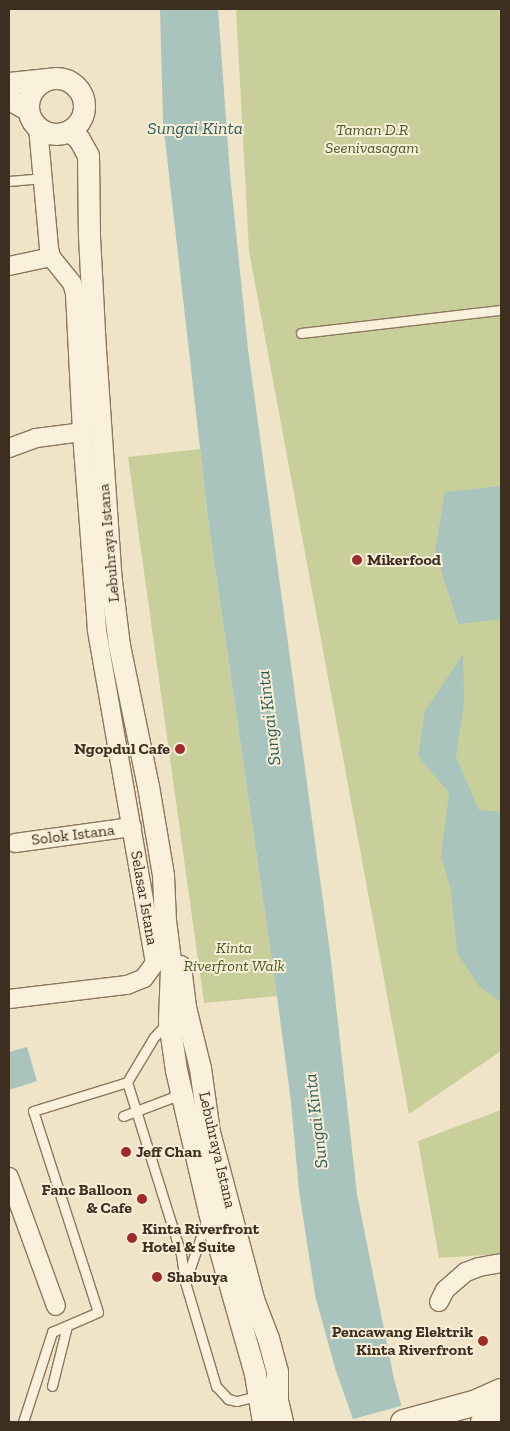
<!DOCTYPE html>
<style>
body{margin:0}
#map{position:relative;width:510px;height:1431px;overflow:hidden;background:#f0e4c8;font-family:"Zilla Slab",serif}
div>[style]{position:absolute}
.green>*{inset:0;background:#c9cf9b}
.water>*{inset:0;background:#a9c4bc}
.pier>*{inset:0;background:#f0e4c8}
.roads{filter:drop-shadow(1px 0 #8d765c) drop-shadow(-1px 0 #8d765c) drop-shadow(0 1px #8d765c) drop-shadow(0 -1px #8d765c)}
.service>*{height:9px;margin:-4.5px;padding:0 4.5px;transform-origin:4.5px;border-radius:4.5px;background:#faf1dc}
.minor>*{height:18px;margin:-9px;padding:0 9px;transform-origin:9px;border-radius:9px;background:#faf1dc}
.tertiary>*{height:21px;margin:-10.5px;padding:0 10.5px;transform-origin:10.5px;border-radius:10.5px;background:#faf1dc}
.tertiary>.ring{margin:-10.5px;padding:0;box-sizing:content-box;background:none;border:21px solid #faf1dc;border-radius:50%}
.secondary>*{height:25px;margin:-12.5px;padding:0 12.5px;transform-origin:12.5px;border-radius:12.5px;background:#faf1dc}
.dots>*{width:14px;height:14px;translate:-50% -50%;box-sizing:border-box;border:2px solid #f7eed8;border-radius:50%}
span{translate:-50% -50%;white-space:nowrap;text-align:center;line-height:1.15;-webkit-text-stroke:4px #f7eed8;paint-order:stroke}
.park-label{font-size:16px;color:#4d5a26;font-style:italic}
.street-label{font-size:16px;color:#3d2e20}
.poi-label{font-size:16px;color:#3d2e20;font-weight:700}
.left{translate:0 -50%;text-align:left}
.right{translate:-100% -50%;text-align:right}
.water-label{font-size:18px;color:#2f5d5a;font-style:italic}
.frame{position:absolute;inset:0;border:10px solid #3d2e20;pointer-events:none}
</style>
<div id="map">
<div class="green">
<div style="clip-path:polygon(236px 9px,501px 9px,501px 1051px,409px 1114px,249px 251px)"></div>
<div style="clip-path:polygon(200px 449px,208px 519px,277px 996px,204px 1003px,128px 457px)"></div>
<div style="clip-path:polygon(501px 1110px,501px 1254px,439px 1258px,418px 1141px)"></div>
</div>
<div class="water">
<div style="clip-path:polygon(160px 9px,218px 9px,230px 174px,248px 349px,331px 960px,357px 1194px,394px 1379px,406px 1422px,354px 1422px,335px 1368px,315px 1295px,299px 1191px,291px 1102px,277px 996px,208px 519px,163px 122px)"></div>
<div style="clip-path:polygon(501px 486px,501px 619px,458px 624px,435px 551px,445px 492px)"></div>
<div style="clip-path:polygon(463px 654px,464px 703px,456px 757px,479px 810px,501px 812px,501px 1002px,479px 986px,457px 953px,451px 891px,441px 855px,449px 793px,418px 756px,425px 711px)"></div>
<div style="clip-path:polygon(27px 1047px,37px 1081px,9px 1090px,9px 1052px)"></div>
</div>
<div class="pier">
<div style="clip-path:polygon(404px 1405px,408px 1422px,351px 1422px,350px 1420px)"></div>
</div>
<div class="roads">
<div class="service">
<div style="left:9px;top:181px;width:33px;rotate:-5deg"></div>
<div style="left:301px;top:333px;width:201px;rotate:-6.6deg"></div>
<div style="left:127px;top:1082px;width:180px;rotate:72.6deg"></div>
<div style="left:181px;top:1254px;width:28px;rotate:82deg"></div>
<div style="left:185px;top:1282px;width:109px;rotate:73.4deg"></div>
<div style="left:216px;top:1386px;width:18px;rotate:47deg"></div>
<div style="left:228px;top:1399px;width:9px;rotate:13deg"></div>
<div style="left:237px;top:1401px;width:21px;rotate:-14deg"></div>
<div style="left:123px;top:1116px;width:51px;rotate:-20.6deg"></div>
<div style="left:171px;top:1098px;width:12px;rotate:-42deg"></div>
<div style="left:186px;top:1280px;width:65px;rotate:-71deg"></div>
<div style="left:52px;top:1386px;width:62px;rotate:-76deg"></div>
<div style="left:23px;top:1422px;width:95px;rotate:-72.1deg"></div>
<div style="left:52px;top:1332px;width:50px;rotate:-23.5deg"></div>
<div style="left:98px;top:1312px;width:211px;rotate:-107.9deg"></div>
<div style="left:33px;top:1111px;width:98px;rotate:-17.1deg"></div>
<div style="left:127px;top:1082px;width:52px;rotate:-59deg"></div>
<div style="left:154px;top:1037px;width:21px;rotate:-47deg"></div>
</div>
<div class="minor">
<div style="left:9px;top:266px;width:43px;rotate:-12.1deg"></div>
<div style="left:9px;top:448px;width:29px;rotate:-20deg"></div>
<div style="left:36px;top:438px;width:46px;rotate:-7.4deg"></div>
<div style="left:15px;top:843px;width:118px;rotate:-7.8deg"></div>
<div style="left:9px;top:999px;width:119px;rotate:-6.8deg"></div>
<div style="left:127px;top:985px;width:18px;rotate:-22deg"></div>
<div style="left:144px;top:978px;width:19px;rotate:-54deg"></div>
<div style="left:155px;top:963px;width:339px;rotate:-99.9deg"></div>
<div style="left:97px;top:629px;width:198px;rotate:-94.4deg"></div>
<div style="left:82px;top:432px;width:139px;rotate:-92.9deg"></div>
<div style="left:75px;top:293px;width:10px;rotate:-107deg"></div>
<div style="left:72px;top:283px;width:33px;rotate:-129deg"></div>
<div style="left:51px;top:257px;width:9px;rotate:-103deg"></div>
<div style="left:49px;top:248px;width:121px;rotate:-95.2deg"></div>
<div style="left:9px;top:1177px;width:137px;rotate:70deg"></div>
<div style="left:439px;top:1302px;width:13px;rotate:-63deg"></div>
<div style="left:445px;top:1290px;width:28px;rotate:-41deg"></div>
<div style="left:466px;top:1272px;width:14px;rotate:-21deg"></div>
<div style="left:479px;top:1267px;width:22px;rotate:-10deg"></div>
</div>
<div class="tertiary">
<div class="ring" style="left:28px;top:78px;width:35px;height:35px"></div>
<div style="left:9px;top:83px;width:39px;rotate:-6deg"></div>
<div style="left:9px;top:99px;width:22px;rotate:30deg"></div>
<div style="left:70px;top:131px;width:12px;rotate:42deg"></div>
<div style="left:79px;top:139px;width:18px;rotate:61deg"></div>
<div style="left:88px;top:155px;width:81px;rotate:89.3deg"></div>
<div style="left:89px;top:236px;width:113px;rotate:87deg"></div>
<div style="left:95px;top:349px;width:233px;rotate:86.1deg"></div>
<div style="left:111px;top:581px;width:64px;rotate:82.9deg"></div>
<div style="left:119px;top:645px;width:144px;rotate:78.4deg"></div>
<div style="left:148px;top:786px;width:90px;rotate:80.4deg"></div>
<div style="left:163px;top:875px;width:45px;rotate:87.5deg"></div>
<div style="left:165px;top:920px;width:48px;rotate:82.9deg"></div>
<div style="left:171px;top:968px;width:53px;rotate:92.2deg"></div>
<div style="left:169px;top:1021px;width:49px;rotate:81.9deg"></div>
<div style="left:176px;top:1070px;width:146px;rotate:76.9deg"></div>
<div style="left:209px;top:1212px;width:168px;rotate:74.1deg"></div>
<div style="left:255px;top:1374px;width:49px;rotate:80.5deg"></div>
<div style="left:180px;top:966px;width:41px;rotate:83deg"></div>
<div style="left:185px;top:1007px;width:63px;rotate:76.2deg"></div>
<div style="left:200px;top:1068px;width:65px;rotate:82deg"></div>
<div style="left:209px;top:1132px;width:173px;rotate:75.2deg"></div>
<div style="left:253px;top:1299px;width:42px;rotate:69deg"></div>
<div style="left:268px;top:1338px;width:34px;rotate:75deg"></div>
<div style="left:277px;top:1371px;width:29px;rotate:90deg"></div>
<div style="left:277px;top:1400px;width:23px;rotate:77deg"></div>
</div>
<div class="secondary">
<div style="left:403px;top:1422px;width:76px;rotate:-15.3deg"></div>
<div style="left:476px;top:1402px;width:27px;rotate:-24deg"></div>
<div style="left:483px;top:1422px;width:20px;rotate:-27deg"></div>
</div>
</div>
<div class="dots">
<div style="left:357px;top:560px;background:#9e2a2b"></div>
<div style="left:180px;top:749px;background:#9e2a2b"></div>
<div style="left:126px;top:1152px;background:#9e2a2b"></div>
<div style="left:142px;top:1199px;background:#9e2a2b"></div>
<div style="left:132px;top:1238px;background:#9e2a2b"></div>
<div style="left:157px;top:1277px;background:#9e2a2b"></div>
<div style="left:483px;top:1341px;background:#9e2a2b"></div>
</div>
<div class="park-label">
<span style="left:372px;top:139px">Taman D.R<br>Seenivasagam</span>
<span style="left:234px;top:957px">Kinta<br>Riverfront Walk</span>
</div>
<div class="street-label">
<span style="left:109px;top:543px;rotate:-95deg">Lebuhraya Istana</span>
<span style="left:73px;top:835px;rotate:-7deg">Solok Istana</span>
<span style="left:144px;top:898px;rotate:80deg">Selasar Istana</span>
<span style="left:217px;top:1150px;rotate:77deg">Lebuhraya Istana</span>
</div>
<div class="poi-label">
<span class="left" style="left:367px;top:560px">Mikerfood</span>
<span class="right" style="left:170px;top:749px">Ngopdul Cafe</span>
<span class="left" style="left:136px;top:1152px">Jeff Chan</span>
<span class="right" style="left:132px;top:1199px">Fanc Balloon<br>&amp; Cafe</span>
<span class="left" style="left:142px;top:1238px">Kinta Riverfront<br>Hotel &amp; Suite</span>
<span class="left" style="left:167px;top:1277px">Shabuya</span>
<span class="right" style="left:473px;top:1341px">Pencawang Elektrik<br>Kinta Riverfront</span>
</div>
<div class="water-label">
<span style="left:195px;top:128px">Sungai Kinta</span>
<span style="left:269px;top:718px;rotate:-97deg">Sungai Kinta</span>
<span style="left:316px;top:1121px;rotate:-97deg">Sungai Kinta</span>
</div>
<div class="frame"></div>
</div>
